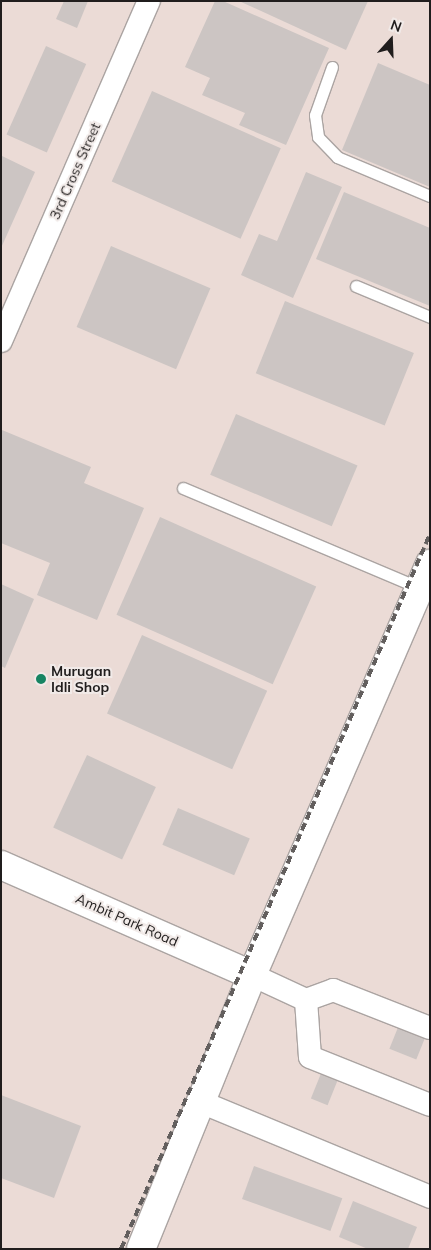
<!DOCTYPE html>
<style>
body{margin:0}
#map{position:relative;width:431px;height:1250px;overflow:hidden;background:#f1eae8;font-family:Mulish,sans-serif}
div>[style]{position:absolute}
.built>*{inset:0;background:#ebdbd6;transform-origin:0 0}
.building>*{inset:0;background:#ccc5c3;transform-origin:0 0}
.roads{filter:drop-shadow(1px 0 #aba4a2) drop-shadow(-1px 0 #aba4a2) drop-shadow(0 1px #aba4a2) drop-shadow(0 -1px #aba4a2)}
.service>*{height:11px;margin:-5.5px;padding:0 5.5px;transform-origin:5.5px;border-radius:5.5px;background:#fff}
.minor>*{height:22px;margin:-11px;padding:0 11px;transform-origin:11px;border-radius:11px;background:#fff}
.tertiary>*{height:28px;margin:-14px;padding:0 14px;transform-origin:14px;border-radius:14px;background:#fff}
.rail>*{height:4px;margin-top:-2px;transform-origin:0;background:repeating-linear-gradient(90deg,#635f5e 0 8px,transparent 0 12px)}
.dots>*{width:14px;height:14px;translate:-50% -50%;box-sizing:border-box;border:2px solid #f1eae8;border-radius:50%}
span{translate:-50% -50%;white-space:nowrap;text-align:center;line-height:1.15;-webkit-text-stroke:4px #f1eae8;paint-order:stroke}
.street-label{font-size:14px;color:#201d1d}
.poi-label{font-size:14px;color:#201d1d;font-weight:700}
.left{translate:0 -50%;text-align:left}
.frame{position:absolute;inset:0;border:2px solid #201d1d;pointer-events:none}
.north{position:absolute;left:366px;top:15px;width:50px;height:50px;-webkit-text-stroke:4px #f1eae8;paint-order:stroke;rotate:20deg;font-size:14px;font-weight:700;line-height:20px;text-align:center;color:#201d1d}
.north::after{content:'';display:block;margin:auto;width:18px;height:22px;background:#201d1d;clip-path:polygon(50% 0,100% 100%,50% 72%,0 100%)}
</style>
<div id="map">
<div class="built">
<div style="left:1px;top:1px;width:429px;height:1248px"></div>
</div>
<div class="building">
<div style="clip-path:polygon(64px 1px,88px 1px,77px 28px,56px 19px)"></div>
<div style="clip-path:polygon(215px 1px,223px 1px,329px 48px,286px 145px,239px 125px,245px 113px,202px 95px,210px 78px,185px 67px)"></div>
<div style="clip-path:polygon(239px 1px,368px 1px,346px 50px)"></div>
<div style="left:46px;top:46px;width:44px;height:97px;rotate:24deg"></div>
<div style="clip-path:polygon(378px 63px,430px 85px,430px 187px,342px 150px)"></div>
<div style="left:152px;top:91px;width:141px;height:99px;rotate:24deg"></div>
<div style="clip-path:polygon(2px 156px,35px 172px,1px 248px,1px 158px)"></div>
<div style="clip-path:polygon(306px 172px,342px 187px,293px 298px,241px 275px,259px 234px,277px 241px)"></div>
<div style="clip-path:polygon(344px 192px,430px 228px,430px 306px,316px 259px)"></div>
<div style="left:111px;top:246px;width:108px;height:88px;rotate:23deg"></div>
<div style="left:285px;top:301px;width:139px;height:78px;rotate:22deg"></div>
<div style="left:236px;top:414px;width:132px;height:66px;rotate:23deg"></div>
<div style="clip-path:polygon(2px 430px,91px 467px,84px 483px,144px 508px,97px 620px,37px 595px,50px 563px,1px 543px)"></div>
<div style="left:160px;top:517px;width:171px;height:107px;rotate:24deg"></div>
<div style="clip-path:polygon(1px 584px,34px 599px,5px 668px,1px 666px)"></div>
<div style="left:142px;top:635px;width:137px;height:86px;rotate:24deg"></div>
<div style="left:87px;top:755px;width:76px;height:80px;rotate:25deg"></div>
<div style="left:178px;top:808px;width:78px;height:40px;rotate:23deg"></div>
<div style="left:401px;top:1020px;width:29px;height:31px;rotate:22deg"></div>
<div style="left:324px;top:1066px;width:18px;height:35px;rotate:22deg"></div>
<div style="clip-path:polygon(1px 1095px,81px 1126px,54px 1198px,1px 1178px)"></div>
<div style="left:254px;top:1166px;width:94px;height:35px;rotate:20deg"></div>
<div style="clip-path:polygon(353px 1201px,417px 1227px,408px 1249px,368px 1249px,339px 1237px)"></div>
</div>
<div class="roads">
<div class="service">
<div style="left:332px;top:67px;width:51px;rotate:109.5deg"></div>
<div style="left:315px;top:115px;width:22px;rotate:82deg"></div>
<div style="left:318px;top:137px;width:28px;rotate:46deg"></div>
<div style="left:337px;top:157px;width:101px;rotate:22.8deg"></div>
<div style="left:356px;top:286px;width:80px;rotate:22.7deg"></div>
<div style="left:183px;top:488px;width:257px;rotate:22.9deg"></div>
</div>
<div class="minor">
<div style="left:1px;top:341px;width:371px;rotate:-66.5deg"></div>
<div style="left:252px;top:975px;width:60px;rotate:24.8deg"></div>
<div style="left:306px;top:1000px;width:29px;rotate:-20deg"></div>
<div style="left:333px;top:990px;width:104px;rotate:21.4deg"></div>
<div style="left:306px;top:1000px;width:57px;rotate:86deg"></div>
<div style="left:310px;top:1057px;width:129px;rotate:21.8deg"></div>
<div style="left:201px;top:1102px;width:248px;rotate:22.5deg"></div>
</div>
<div class="tertiary">
<div style="left:1px;top:865px;width:274px;rotate:23.7deg"></div>
<div style="left:141px;top:1249px;width:296px;rotate:-67.9deg"></div>
<div style="left:252px;top:975px;width:448px;rotate:-66.6deg"></div>
</div>
</div>
<div class="rail">
<div style="left:121px;top:1249px;width:779px;rotate:-66.63deg"></div>
</div>
<div class="dots">
<div style="left:41px;top:679px;background:#178462"></div>
</div>
<div class="street-label">
<span style="left:75px;top:171px;rotate:-66deg">3rd Cross Street</span>
<span style="left:127px;top:920px;rotate:24deg">Ambit Park Road</span>
</div>
<div class="poi-label">
<span class="left" style="left:51px;top:679px">Murugan<br>Idli Shop</span>
</div>
<div class="frame"></div>
<div class="north">N</div>
</div>
